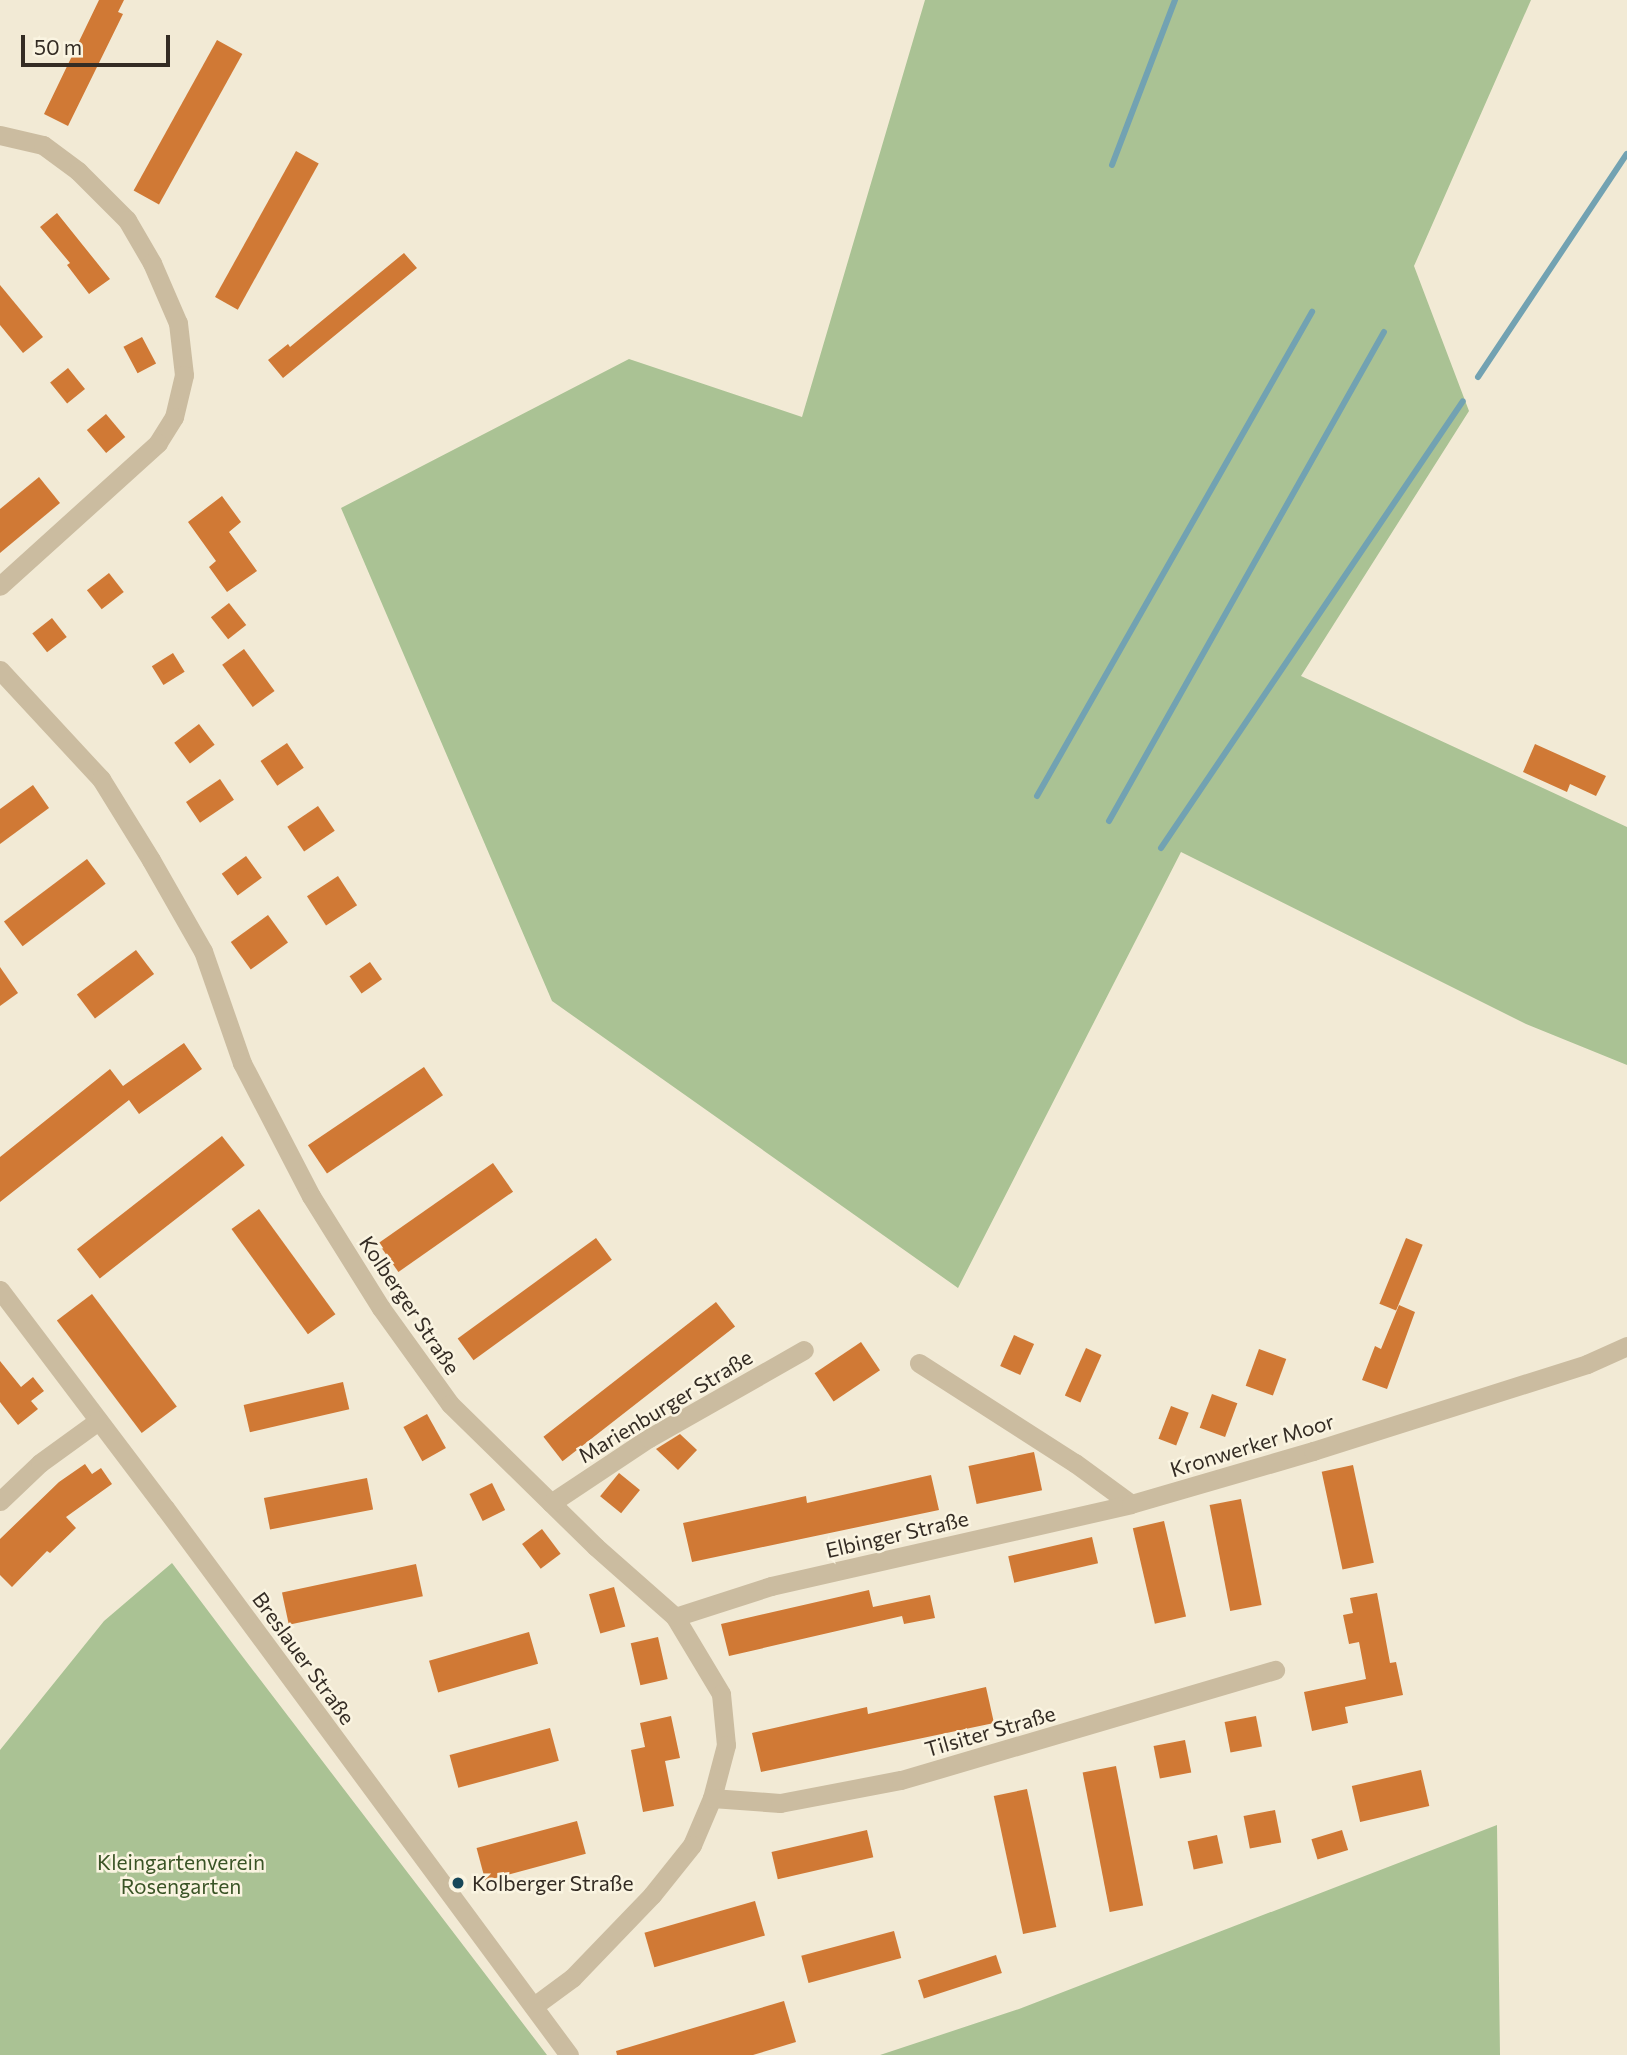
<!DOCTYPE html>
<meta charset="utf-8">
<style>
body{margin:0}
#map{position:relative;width:1627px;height:2055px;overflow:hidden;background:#f2ead5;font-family:Commissioner,sans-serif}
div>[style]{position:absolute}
.green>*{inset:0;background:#aac294}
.stream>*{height:6px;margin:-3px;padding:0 3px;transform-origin:3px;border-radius:3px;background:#72a2b2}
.building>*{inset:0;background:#d07935;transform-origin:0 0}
.street>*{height:19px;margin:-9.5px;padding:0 9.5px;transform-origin:9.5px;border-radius:9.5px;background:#cbbca0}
.dots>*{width:19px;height:19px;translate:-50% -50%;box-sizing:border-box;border:4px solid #faf4e1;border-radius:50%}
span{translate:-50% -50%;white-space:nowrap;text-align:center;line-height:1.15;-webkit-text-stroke:5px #faf4e1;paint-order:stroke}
.street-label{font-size:21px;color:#342c24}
.park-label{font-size:21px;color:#3a5426}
.poi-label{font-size:21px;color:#342c24}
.left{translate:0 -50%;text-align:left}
.scale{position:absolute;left:21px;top:35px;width:149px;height:32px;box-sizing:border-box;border:4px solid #342c24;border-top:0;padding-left:9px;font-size:21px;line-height:24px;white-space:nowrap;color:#342c24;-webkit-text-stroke:5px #faf4e1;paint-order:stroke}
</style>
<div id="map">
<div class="green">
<div style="clip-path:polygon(925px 0,1531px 0,1414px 266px,1469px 411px,1301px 676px,1627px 827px,1627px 1065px,1526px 1024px,1181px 852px,958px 1288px,552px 1001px,341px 508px,629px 359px,802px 417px)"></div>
<div style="clip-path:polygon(172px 1563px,236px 1648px,547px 2055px,0 2055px,0 1750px,104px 1621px)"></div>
<div style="clip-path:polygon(1497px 1825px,1500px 2055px,880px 2055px,1019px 2009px)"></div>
</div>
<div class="stream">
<div style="left:1112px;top:165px;width:177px;rotate:-69.1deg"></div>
<div style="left:1478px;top:377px;width:268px;rotate:-56.3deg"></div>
<div style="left:1037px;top:796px;width:557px;rotate:-60.4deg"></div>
<div style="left:1109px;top:821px;width:561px;rotate:-60.65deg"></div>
<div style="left:1161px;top:848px;width:539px;rotate:-55.96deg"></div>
</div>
<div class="building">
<div style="clip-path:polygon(99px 0,124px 0,118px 12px,123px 14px,68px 126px,44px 114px)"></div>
<div style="left:217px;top:40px;width:29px;height:172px;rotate:29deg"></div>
<div style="left:296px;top:151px;width:26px;height:167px;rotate:29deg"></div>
<div style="clip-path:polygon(57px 213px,110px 279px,89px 294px,67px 265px,70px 263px,40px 227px)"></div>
<div style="clip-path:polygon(404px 253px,417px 268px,283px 378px,268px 360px,288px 344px,290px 347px)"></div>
<div style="clip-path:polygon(0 285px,43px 337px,23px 353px,0 325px)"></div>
<div style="left:142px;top:337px;width:30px;height:21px;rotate:62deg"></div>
<div style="left:68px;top:368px;width:27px;height:23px;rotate:51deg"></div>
<div style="left:106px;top:414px;width:30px;height:25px;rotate:50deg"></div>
<div style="clip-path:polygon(39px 477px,60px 503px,0 553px,0 509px)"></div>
<div style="clip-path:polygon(222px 496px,241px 522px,229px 532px,257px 571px,227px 592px,209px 567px,216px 561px,188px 522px)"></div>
<div style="left:109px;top:573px;width:24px;height:28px;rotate:52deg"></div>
<div style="left:229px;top:603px;width:28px;height:23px;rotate:52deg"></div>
<div style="left:52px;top:618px;width:24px;height:25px;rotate:52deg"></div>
<div style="left:244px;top:649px;width:52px;height:27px;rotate:54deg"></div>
<div style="left:173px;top:653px;width:22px;height:25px;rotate:58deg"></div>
<div style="left:199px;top:724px;width:26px;height:31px;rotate:53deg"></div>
<div style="left:287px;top:743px;width:30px;height:32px;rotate:56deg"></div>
<div style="clip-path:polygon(1535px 744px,1606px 776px,1596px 796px,1570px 784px,1567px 792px,1523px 772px)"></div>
<div style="left:220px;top:779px;width:25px;height:41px;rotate:56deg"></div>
<div style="clip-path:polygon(33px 785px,49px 808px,0 844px,0 809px)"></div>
<div style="left:318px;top:806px;width:30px;height:37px;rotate:56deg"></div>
<div style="left:246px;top:856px;width:27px;height:30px;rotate:54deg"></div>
<div style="left:87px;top:859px;width:31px;height:104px;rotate:53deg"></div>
<div style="left:338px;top:876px;width:35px;height:37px;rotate:57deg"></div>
<div style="left:268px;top:915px;width:34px;height:46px;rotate:54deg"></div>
<div style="left:136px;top:950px;width:30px;height:74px;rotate:53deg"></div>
<div style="left:370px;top:962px;width:21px;height:25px;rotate:55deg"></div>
<div style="clip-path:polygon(0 967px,18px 993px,0 1006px)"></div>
<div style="clip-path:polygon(184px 1043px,202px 1069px,139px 1114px,129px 1100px,0 1202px,0 1157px,110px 1069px,123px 1086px)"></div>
<div style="left:424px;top:1067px;width:34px;height:140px;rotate:56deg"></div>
<div style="left:222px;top:1136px;width:37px;height:184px;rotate:52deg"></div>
<div style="left:493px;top:1163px;width:35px;height:140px;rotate:55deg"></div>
<div style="left:259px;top:1209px;width:130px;height:34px;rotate:54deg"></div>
<div style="left:596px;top:1238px;width:27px;height:171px;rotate:54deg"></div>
<div style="left:1406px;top:1238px;width:18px;height:71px;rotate:22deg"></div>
<div style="left:92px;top:1294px;width:141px;height:44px;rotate:53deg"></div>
<div style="left:716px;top:1302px;width:31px;height:219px;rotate:52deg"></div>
<div style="clip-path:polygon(1399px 1305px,1415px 1312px,1387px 1389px,1362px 1380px,1375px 1346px,1381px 1349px)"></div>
<div style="left:1014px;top:1335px;width:22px;height:34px;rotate:24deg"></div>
<div style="left:861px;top:1342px;width:34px;height:56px;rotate:56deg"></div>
<div style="left:1086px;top:1348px;width:17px;height:52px;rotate:24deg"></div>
<div style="left:1259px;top:1349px;width:29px;height:39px;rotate:20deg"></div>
<div style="clip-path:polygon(0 1361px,21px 1387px,33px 1377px,44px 1391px,31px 1401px,38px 1409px,18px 1425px,0 1402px)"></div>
<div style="left:343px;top:1382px;width:28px;height:102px;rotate:77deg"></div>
<div style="left:1212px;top:1394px;width:27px;height:36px;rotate:20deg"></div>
<div style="left:1171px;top:1406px;width:19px;height:35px;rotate:21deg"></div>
<div style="left:427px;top:1414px;width:39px;height:27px;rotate:61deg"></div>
<div style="clip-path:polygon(680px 1434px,697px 1450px,678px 1470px,656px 1449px)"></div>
<div style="left:1034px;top:1452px;width:39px;height:67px;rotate:78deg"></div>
<div style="clip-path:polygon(85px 1464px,92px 1474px,101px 1468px,112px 1484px,66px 1517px,76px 1528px,50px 1553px,47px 1551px,12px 1587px,0 1575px,0 1539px,59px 1482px)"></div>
<div style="left:1353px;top:1465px;width:100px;height:32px;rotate:78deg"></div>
<div style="left:619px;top:1473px;width:27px;height:30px;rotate:39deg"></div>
<div style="clip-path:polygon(931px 1475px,939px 1510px,692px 1562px,683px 1523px,806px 1496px,807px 1503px)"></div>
<div style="left:367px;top:1478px;width:32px;height:105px;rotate:79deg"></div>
<div style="left:492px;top:1483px;width:30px;height:25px;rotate:64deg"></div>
<div style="left:1241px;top:1499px;width:108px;height:32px;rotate:79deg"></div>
<div style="left:1164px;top:1521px;width:98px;height:32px;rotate:77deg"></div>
<div style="left:542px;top:1529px;width:31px;height:25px;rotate:53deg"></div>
<div style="left:1092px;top:1537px;width:27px;height:86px;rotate:77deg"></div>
<div style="left:416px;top:1564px;width:33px;height:137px;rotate:78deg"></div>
<div style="left:614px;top:1587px;width:41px;height:26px;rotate:74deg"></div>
<div style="clip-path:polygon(869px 1590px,873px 1607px,930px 1595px,935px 1618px,904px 1624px,902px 1616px,729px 1656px,721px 1624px)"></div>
<div style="clip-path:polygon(1377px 1593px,1390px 1663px,1396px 1662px,1403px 1695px,1345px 1707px,1348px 1723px,1312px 1731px,1304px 1692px,1366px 1679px,1359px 1642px,1349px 1644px,1343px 1615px,1353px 1613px,1350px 1598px)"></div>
<div style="left:529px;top:1632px;width:33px;height:104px;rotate:74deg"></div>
<div style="left:658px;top:1637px;width:43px;height:28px;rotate:77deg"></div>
<div style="clip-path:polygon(986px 1687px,994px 1723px,761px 1772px,752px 1733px,867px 1707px,868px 1714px)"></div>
<div style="clip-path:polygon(671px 1716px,680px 1758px,665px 1761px,674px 1806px,643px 1812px,631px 1750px,645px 1747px,640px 1723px)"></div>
<div style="left:1256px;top:1716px;width:31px;height:32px;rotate:79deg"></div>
<div style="left:550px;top:1728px;width:34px;height:104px;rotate:75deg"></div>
<div style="left:1185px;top:1740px;width:33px;height:32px;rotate:79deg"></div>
<div style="left:1116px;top:1766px;width:142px;height:34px;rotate:79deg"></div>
<div style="left:1421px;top:1770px;width:37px;height:71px;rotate:77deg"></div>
<div style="left:1027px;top:1789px;width:141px;height:34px;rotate:78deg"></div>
<div style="left:1275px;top:1810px;width:33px;height:32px;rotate:79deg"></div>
<div style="left:577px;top:1821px;width:34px;height:104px;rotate:75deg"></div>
<div style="left:867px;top:1830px;width:28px;height:98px;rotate:77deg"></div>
<div style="left:1342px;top:1830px;width:21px;height:32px;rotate:73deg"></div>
<div style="left:1217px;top:1835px;width:29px;height:30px;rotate:78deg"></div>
<div style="left:755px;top:1901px;width:36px;height:115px;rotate:74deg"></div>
<div style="left:894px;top:1931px;width:28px;height:96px;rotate:75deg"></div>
<div style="left:996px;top:1955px;width:19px;height:82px;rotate:72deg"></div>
<div style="clip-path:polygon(784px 2001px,796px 2042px,753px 2055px,617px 2055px,616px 2051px)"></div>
</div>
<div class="street">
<div style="left:0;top:135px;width:44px;rotate:13.1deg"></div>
<div style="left:43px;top:145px;width:44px;rotate:36.6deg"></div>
<div style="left:78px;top:171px;width:69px;rotate:45deg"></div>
<div style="left:127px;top:220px;width:50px;rotate:59.8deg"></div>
<div style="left:152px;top:263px;width:65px;rotate:66.6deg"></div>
<div style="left:178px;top:323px;width:52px;rotate:83.4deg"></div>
<div style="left:184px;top:375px;width:43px;rotate:103.4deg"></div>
<div style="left:174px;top:417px;width:31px;rotate:122deg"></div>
<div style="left:158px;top:443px;width:213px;rotate:137.9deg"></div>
<div style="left:0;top:670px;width:149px;rotate:47.2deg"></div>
<div style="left:101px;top:779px;width:95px;rotate:58.3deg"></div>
<div style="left:151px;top:860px;width:105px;rotate:60.3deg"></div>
<div style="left:203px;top:951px;width:119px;rotate:70.8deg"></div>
<div style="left:242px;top:1063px;width:150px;rotate:62.6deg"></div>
<div style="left:311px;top:1196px;width:132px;rotate:58deg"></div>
<div style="left:381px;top:1308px;width:118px;rotate:54.3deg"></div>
<div style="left:450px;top:1404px;width:204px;rotate:44.4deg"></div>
<div style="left:596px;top:1547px;width:106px;rotate:41.5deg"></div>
<div style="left:675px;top:1617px;width:90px;rotate:59.1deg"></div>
<div style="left:721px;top:1694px;width:51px;rotate:84.4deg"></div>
<div style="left:726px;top:1745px;width:55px;rotate:104.8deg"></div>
<div style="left:712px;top:1798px;width:51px;rotate:113.1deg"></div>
<div style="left:692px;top:1845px;width:64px;rotate:128.7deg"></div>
<div style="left:652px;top:1895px;width:115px;rotate:133.9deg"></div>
<div style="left:572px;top:1978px;width:47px;rotate:143.6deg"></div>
<div style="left:0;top:1290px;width:273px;rotate:52.9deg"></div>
<div style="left:165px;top:1508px;width:680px;rotate:53.55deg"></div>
<div style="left:919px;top:1363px;width:185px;rotate:32.7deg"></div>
<div style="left:1075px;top:1463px;width:69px;rotate:36.2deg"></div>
<div style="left:0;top:1501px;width:55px;rotate:-43.5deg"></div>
<div style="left:40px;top:1463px;width:72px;rotate:-35.9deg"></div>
<div style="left:551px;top:1503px;width:118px;rotate:-33.6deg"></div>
<div style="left:649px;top:1438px;width:178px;rotate:-29.6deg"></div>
<div style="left:675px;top:1617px;width:101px;rotate:-17.9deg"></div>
<div style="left:771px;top:1586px;width:369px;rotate:-12.8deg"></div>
<div style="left:1131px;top:1504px;width:190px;rotate:-16.2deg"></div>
<div style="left:1313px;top:1451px;width:287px;rotate:-17.6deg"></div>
<div style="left:1587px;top:1364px;width:44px;rotate:-24.2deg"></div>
<div style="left:712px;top:1798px;width:68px;rotate:4.2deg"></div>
<div style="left:780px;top:1803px;width:123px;rotate:-10.8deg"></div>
<div style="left:901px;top:1780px;width:390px;rotate:-16.4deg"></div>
</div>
<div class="dots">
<div style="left:458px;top:1883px;background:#174759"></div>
</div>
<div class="street-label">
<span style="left:410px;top:1305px;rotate:56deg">Kolberger Straße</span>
<span style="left:665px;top:1406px;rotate:-31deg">Marienburger Straße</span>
<span style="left:1252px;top:1445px;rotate:-17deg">Kronwerker Moor</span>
<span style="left:897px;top:1534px;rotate:-13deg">Elbinger Straße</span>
<span style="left:304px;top:1658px;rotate:54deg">Breslauer Straße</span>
<span style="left:990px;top:1731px;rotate:-16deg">Tilsiter Straße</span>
</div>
<div class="park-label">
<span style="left:181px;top:1874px">Kleingartenverein<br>Rosengarten</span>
</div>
<div class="poi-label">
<span class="left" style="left:472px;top:1883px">Kolberger Straße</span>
</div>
<div class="scale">50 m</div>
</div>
